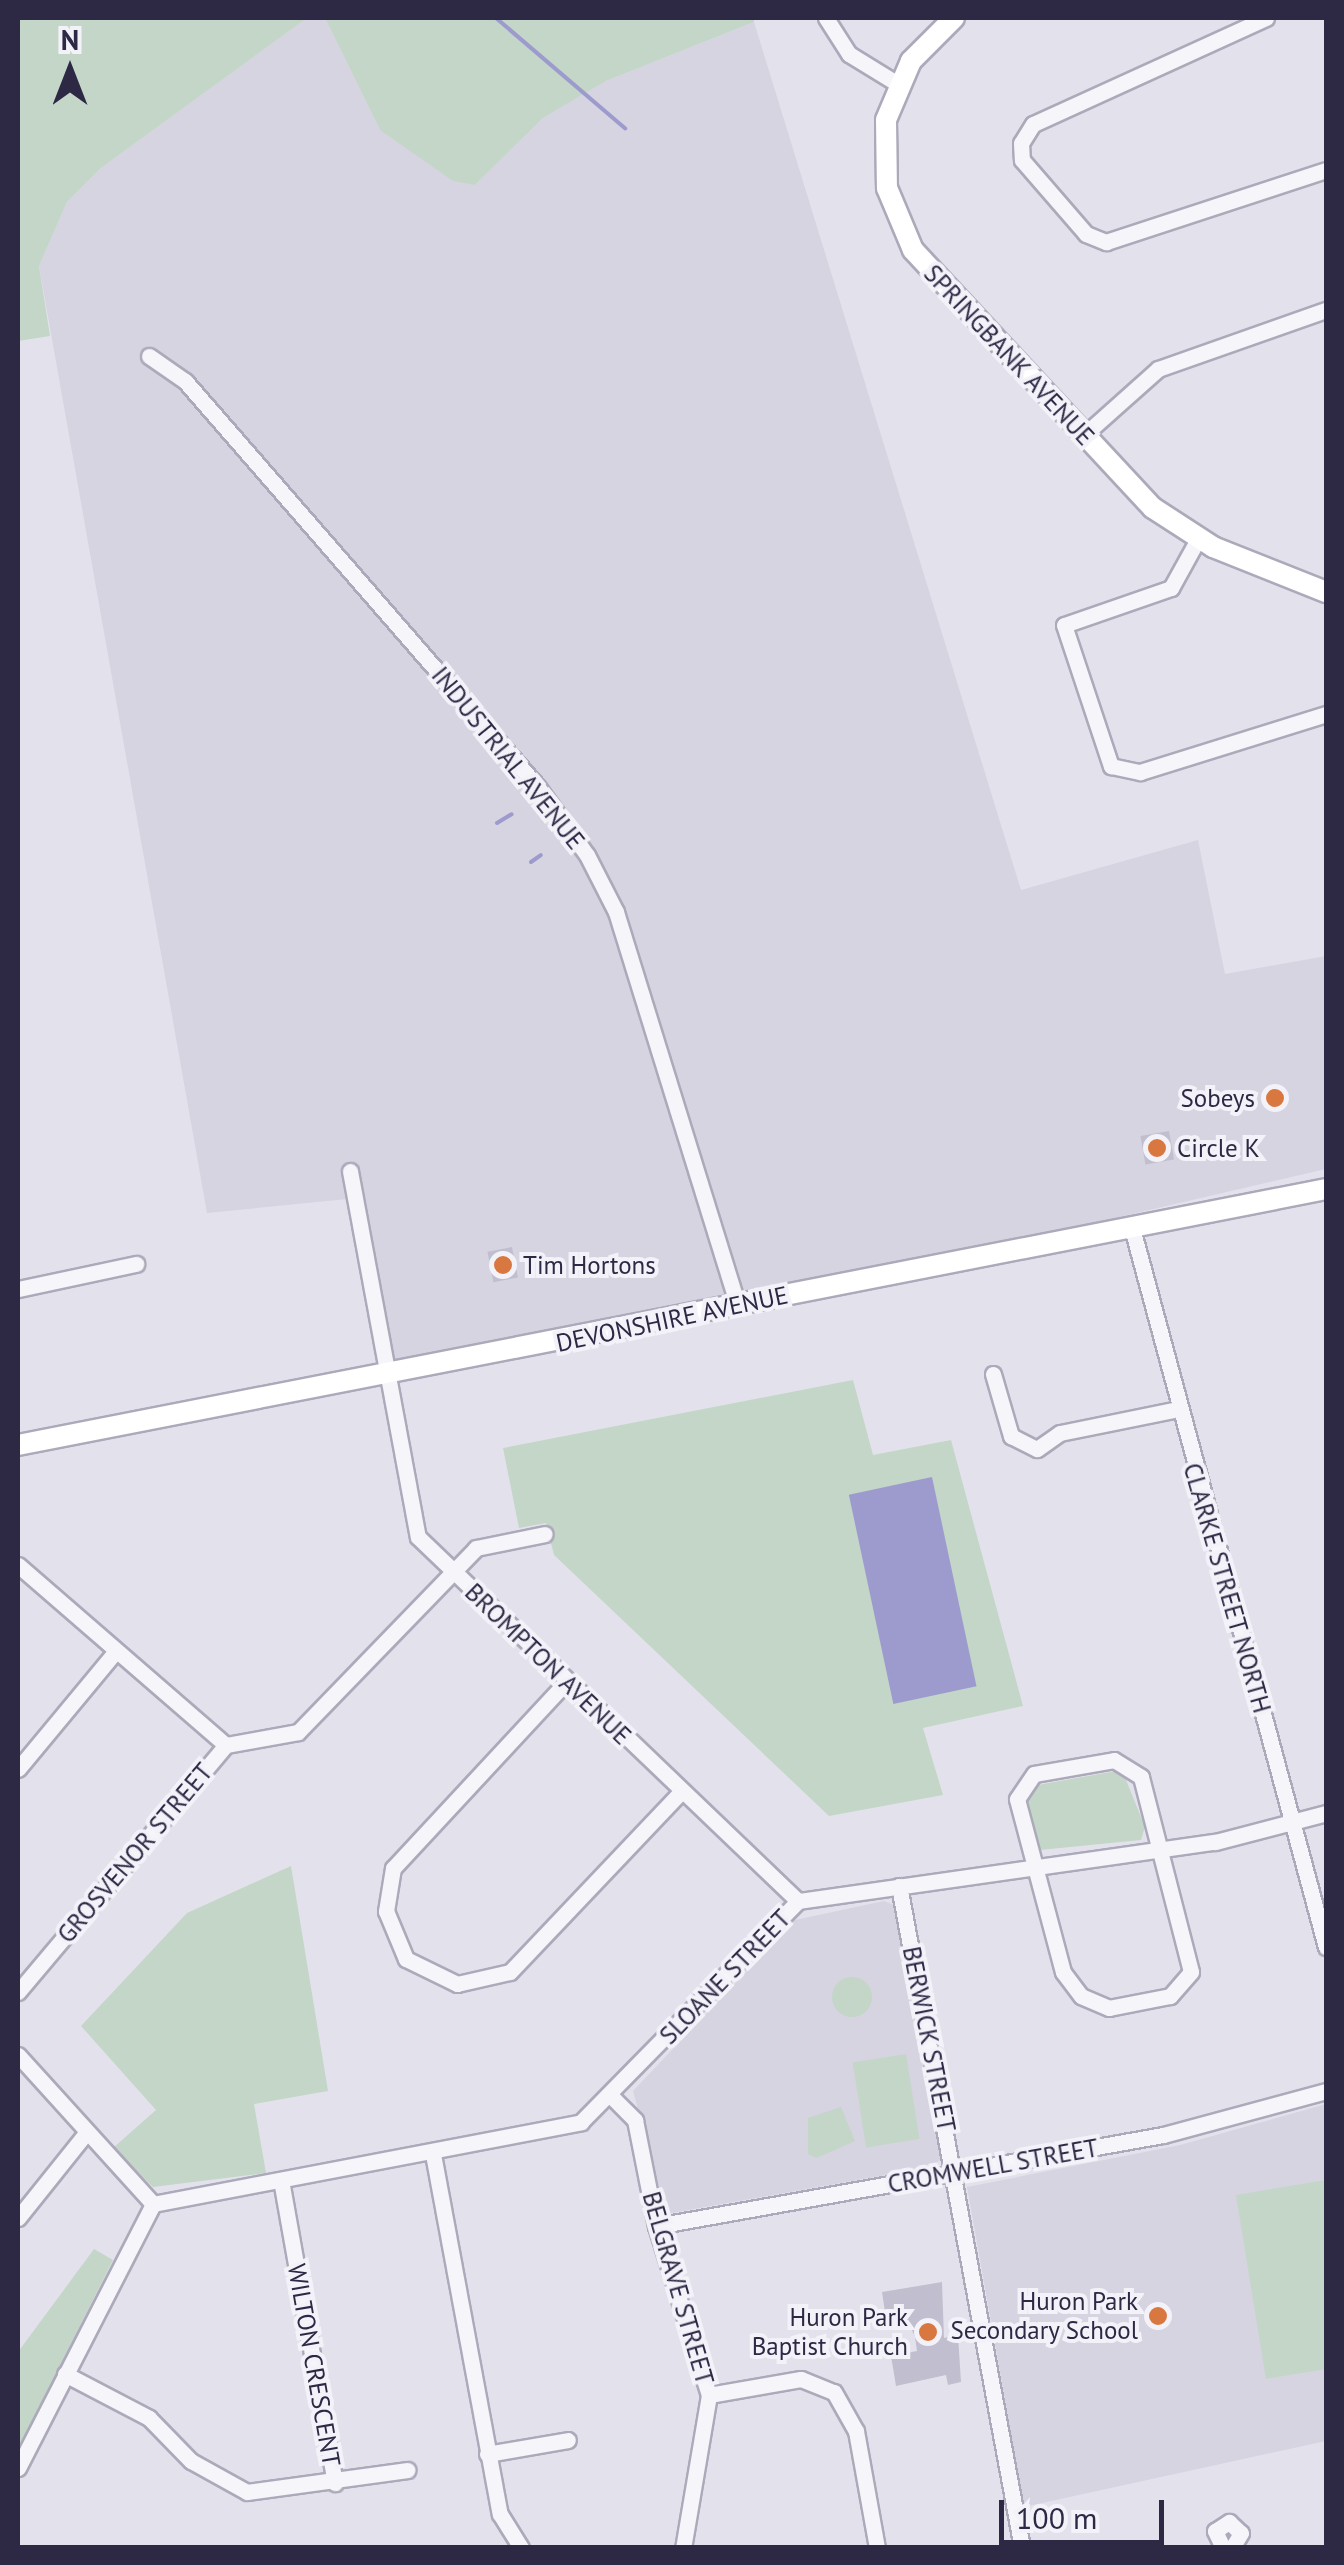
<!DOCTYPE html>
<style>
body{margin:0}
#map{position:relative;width:1344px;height:2565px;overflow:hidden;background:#e3e2ec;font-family:"PT Sans",sans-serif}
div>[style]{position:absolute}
.built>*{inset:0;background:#d6d4e1}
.green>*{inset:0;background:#c3d6c8;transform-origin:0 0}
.round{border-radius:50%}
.water>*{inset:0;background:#9d9bce;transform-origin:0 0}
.stream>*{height:4px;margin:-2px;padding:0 2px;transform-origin:2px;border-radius:2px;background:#9d9bce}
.building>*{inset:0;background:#c1bfcf;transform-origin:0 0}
.roads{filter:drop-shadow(2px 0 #acaaba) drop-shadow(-2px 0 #acaaba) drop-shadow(0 2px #acaaba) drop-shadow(0 -2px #acaaba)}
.minor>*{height:15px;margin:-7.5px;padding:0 7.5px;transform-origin:7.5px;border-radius:7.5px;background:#f6f5f9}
.major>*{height:20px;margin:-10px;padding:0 10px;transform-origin:10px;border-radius:10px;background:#fff}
.dots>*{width:28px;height:28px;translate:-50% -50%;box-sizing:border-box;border:5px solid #f3f2f9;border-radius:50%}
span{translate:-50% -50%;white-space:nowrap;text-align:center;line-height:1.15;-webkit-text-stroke:8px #f3f2f9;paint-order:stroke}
.street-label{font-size:25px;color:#2d2945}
.poi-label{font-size:25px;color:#2d2945}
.right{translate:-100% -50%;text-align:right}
.left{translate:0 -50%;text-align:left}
.frame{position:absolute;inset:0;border:20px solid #2d2945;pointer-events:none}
.north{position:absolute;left:20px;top:20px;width:100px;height:100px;-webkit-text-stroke:8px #f3f2f9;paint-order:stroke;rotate:0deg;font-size:28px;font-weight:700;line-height:40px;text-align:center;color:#2d2945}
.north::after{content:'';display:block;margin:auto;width:35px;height:45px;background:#2d2945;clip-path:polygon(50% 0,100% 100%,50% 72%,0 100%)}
.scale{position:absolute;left:999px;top:2500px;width:165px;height:45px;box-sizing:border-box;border:5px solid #2d2945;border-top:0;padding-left:12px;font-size:30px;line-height:35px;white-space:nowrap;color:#2d2945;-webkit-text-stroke:8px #f3f2f9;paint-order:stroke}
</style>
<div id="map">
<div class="built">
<div style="clip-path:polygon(307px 18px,325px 18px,380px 130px,475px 185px,543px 118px,606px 81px,754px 22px,1021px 890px,1198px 840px,1225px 974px,1326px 956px,1326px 1169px,1102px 1221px,391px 1360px,348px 1199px,207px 1213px,39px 266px,67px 202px,101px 168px)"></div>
<div style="clip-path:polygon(884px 1901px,896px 1906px,941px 2159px,931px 2167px,666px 2214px,633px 2091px,795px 1920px)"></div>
<div style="clip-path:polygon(1326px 2104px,1326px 2441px,1024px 2507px,967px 2187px,1180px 2145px)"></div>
</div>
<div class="green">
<div style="clip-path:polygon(18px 18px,307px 18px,101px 168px,67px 202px,39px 266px,50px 336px,18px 341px)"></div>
<div style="clip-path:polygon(325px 18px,754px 18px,754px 22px,606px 81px,543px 118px,475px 185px,453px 181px,380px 130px)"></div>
<div style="clip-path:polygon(853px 1380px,873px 1455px,951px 1440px,1023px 1706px,923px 1728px,943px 1795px,829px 1816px,554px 1555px,546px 1523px,519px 1528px,503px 1448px)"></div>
<div style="clip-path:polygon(1122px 1770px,1145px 1827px,1141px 1840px,1040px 1850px,1025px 1803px,1032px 1786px)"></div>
<div style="clip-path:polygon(291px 1866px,328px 2091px,254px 2104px,266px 2173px,153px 2187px,113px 2148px,156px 2110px,81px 2026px,187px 1913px)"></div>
<div class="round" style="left:832px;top:1977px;width:40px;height:40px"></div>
<div style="left:906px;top:2054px;width:86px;height:54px;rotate:81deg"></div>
<div style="clip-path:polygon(841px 2107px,855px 2141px,817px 2158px,808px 2154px,808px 2118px)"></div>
<div style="clip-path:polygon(1326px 2180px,1326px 2369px,1266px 2379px,1236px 2195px)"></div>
<div style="clip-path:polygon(94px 2249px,113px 2260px,18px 2450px,18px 2352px)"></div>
</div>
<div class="water">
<div style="left:932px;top:1477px;width:214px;height:85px;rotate:78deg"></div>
</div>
<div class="stream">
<div style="left:496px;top:18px;width:170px;rotate:40.5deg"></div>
<div style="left:497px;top:823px;width:17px;rotate:-31deg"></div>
<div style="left:531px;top:862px;width:12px;rotate:-35deg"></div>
</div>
<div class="building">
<div style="left:1169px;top:1131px;width:29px;height:29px;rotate:80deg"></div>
<div style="left:512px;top:1247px;width:31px;height:25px;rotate:79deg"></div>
<div style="clip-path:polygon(942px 2282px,944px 2338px,958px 2335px,961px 2382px,948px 2385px,946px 2375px,896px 2386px,891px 2356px,917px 2351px,915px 2337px,908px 2321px,887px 2325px,882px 2292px)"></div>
</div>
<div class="roads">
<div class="minor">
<div style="left:826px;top:18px;width:43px;rotate:57.4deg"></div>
<div style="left:849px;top:54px;width:57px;rotate:31.5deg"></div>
<div style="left:1266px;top:18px;width:256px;rotate:155.5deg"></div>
<div style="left:1033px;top:124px;width:22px;rotate:122deg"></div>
<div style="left:1021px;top:143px;width:17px;rotate:87deg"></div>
<div style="left:1022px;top:160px;width:98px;rotate:49.1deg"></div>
<div style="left:1086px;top:234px;width:22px;rotate:22deg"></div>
<div style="left:1106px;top:242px;width:231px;rotate:-18.1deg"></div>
<div style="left:149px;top:356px;width:44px;rotate:34.8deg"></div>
<div style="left:185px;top:381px;width:537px;rotate:49deg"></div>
<div style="left:537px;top:786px;width:85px;rotate:54.1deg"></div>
<div style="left:587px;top:855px;width:64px;rotate:63deg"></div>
<div style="left:616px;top:912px;width:412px;rotate:72.8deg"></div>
<div style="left:1084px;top:435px;width:99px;rotate:-41.7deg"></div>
<div style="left:1158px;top:369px;width:178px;rotate:-19.4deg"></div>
<div style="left:1198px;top:539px;width:56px;rotate:118.9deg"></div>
<div style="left:1171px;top:588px;width:113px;rotate:160.9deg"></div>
<div style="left:1064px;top:625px;width:149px;rotate:71.6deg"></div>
<div style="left:1111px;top:766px;width:30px;rotate:12deg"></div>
<div style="left:1140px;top:772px;width:195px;rotate:-17.3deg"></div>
<div style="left:350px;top:1171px;width:372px;rotate:79.5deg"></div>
<div style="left:418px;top:1537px;width:526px;rotate:43.77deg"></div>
<div style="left:1132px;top:1228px;width:745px;rotate:74.9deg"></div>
<div style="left:18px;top:1289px;width:121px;rotate:-12deg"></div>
<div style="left:993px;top:1374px;width:65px;rotate:73.8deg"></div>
<div style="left:1011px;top:1436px;width:29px;rotate:27deg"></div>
<div style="left:1037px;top:1449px;width:28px;rotate:-35deg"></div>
<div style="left:1060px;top:1433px;width:120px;rotate:-11.5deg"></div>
<div style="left:18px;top:1565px;width:275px;rotate:40.9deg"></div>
<div style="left:567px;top:1681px;width:255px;rotate:132.9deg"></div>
<div style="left:393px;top:1868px;width:44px;rotate:99.2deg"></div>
<div style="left:386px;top:1911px;width:52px;rotate:67.4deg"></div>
<div style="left:406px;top:1959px;width:57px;rotate:26.1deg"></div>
<div style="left:457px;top:1984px;width:54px;rotate:-12.8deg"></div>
<div style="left:510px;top:1972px;width:248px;rotate:-46.5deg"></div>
<div style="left:226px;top:1745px;width:73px;rotate:-10.2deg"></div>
<div style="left:298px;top:1732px;width:256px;rotate:-45.9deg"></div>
<div style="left:476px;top:1548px;width:70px;rotate:-11.5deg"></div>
<div style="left:1114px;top:1760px;width:32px;rotate:32deg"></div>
<div style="left:1141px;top:1777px;width:201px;rotate:75.6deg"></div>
<div style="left:1191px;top:1972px;width:32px;rotate:131deg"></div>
<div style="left:1170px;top:1996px;width:62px;rotate:168.9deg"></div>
<div style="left:1109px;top:2008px;width:30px;rotate:-157deg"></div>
<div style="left:1081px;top:1996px;width:30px;rotate:-127deg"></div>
<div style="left:1063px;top:1972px;width:179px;rotate:-104.9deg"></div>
<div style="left:1017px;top:1799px;width:30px;rotate:-56deg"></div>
<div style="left:1034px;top:1774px;width:81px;rotate:-9.9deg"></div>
<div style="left:18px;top:1769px;width:152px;rotate:-50.3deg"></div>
<div style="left:899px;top:1886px;width:673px;rotate:79.47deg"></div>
<div style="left:18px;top:1992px;width:323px;rotate:-49.9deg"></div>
<div style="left:18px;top:2055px;width:201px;rotate:47.8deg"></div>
<div style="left:612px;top:2097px;width:33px;rotate:45deg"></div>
<div style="left:635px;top:2120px;width:108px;rotate:78.8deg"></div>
<div style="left:656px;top:2226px;width:177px;rotate:72.6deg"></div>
<div style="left:709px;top:2395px;width:155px;rotate:99.6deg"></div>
<div style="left:433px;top:2154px;width:366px;rotate:79.5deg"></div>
<div style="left:500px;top:2514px;width:40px;rotate:58deg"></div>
<div style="left:281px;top:2180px;width:308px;rotate:79.9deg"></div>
<div style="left:153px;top:2204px;width:436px;rotate:-10.8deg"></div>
<div style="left:581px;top:2122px;width:310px;rotate:-45.5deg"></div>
<div style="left:798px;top:1901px;width:421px;rotate:-8.1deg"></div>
<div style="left:1215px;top:1842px;width:115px;rotate:-14.6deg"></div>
<div style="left:18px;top:2218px;width:109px;rotate:-51.3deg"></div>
<div style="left:656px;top:2226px;width:515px;rotate:-10.18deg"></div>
<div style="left:1163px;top:2135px;width:169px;rotate:-15.1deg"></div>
<div style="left:65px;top:2374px;width:95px;rotate:27.6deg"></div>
<div style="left:149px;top:2418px;width:60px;rotate:45.7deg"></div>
<div style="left:191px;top:2461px;width:64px;rotate:29deg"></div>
<div style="left:247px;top:2492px;width:162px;rotate:-7.8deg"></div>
<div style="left:709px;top:2395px;width:93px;rotate:-9.9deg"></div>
<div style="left:801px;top:2379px;width:35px;rotate:22deg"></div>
<div style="left:834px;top:2392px;width:45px;rotate:60.6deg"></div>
<div style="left:856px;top:2431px;width:119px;rotate:79.8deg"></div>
<div style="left:487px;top:2454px;width:82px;rotate:-9.8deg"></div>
<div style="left:18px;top:2468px;width:297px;rotate:-62.9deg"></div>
<div style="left:1223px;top:2548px;width:19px;rotate:-115deg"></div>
<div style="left:1215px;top:2531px;width:17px;rotate:-33deg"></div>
<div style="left:1229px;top:2522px;width:16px;rotate:43deg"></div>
<div style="left:1241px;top:2533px;width:17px;rotate:121deg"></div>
</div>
<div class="major">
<div style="left:954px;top:18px;width:61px;rotate:135deg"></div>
<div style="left:911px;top:61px;width:64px;rotate:113deg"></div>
<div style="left:886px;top:120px;width:68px;rotate:89.2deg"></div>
<div style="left:887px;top:188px;width:67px;rotate:67.2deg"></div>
<div style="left:913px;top:250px;width:352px;rotate:47.1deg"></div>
<div style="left:1153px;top:508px;width:72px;rotate:33deg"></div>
<div style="left:1213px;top:547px;width:122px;rotate:21.7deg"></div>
<div style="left:18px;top:1445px;width:1333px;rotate:-11.07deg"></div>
</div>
</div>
<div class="dots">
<div style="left:1275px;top:1098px;background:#d87840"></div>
<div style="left:1157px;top:1148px;background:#d87840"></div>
<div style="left:503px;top:1265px;background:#d87840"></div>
<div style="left:1158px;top:2316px;background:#d87840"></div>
<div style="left:928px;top:2332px;background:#d87840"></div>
</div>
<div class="street-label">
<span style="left:1009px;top:355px;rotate:47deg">SPRINGBANK AVENUE</span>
<span style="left:508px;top:758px;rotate:51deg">INDUSTRIAL AVENUE</span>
<span style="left:672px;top:1319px;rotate:-12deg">DEVONSHIRE AVENUE</span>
<span style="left:1227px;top:1588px;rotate:74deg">CLARKE STREET NORTH</span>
<span style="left:548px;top:1664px;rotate:44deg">BROMPTON AVENUE</span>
<span style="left:135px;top:1853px;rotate:-50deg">GROSVENOR STREET</span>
<span style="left:725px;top:1977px;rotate:-46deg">SLOANE STREET</span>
<span style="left:929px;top:2039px;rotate:79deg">BERWICK STREET</span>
<span style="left:993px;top:2166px;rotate:-10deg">CROMWELL STREET</span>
<span style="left:678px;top:2288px;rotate:74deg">BELGRAVE STREET</span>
<span style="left:314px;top:2365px;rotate:80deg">WILTON CRESCENT</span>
</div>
<div class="poi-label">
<span class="right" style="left:1255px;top:1098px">Sobeys</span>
<span class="left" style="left:1177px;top:1148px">Circle K</span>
<span class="left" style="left:523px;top:1265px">Tim Hortons</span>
<span class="right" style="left:1138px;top:2316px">Huron Park<br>Secondary School</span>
<span class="right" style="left:908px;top:2332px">Huron Park<br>Baptist Church</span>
</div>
<div class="frame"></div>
<div class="north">N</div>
<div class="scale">100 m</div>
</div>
